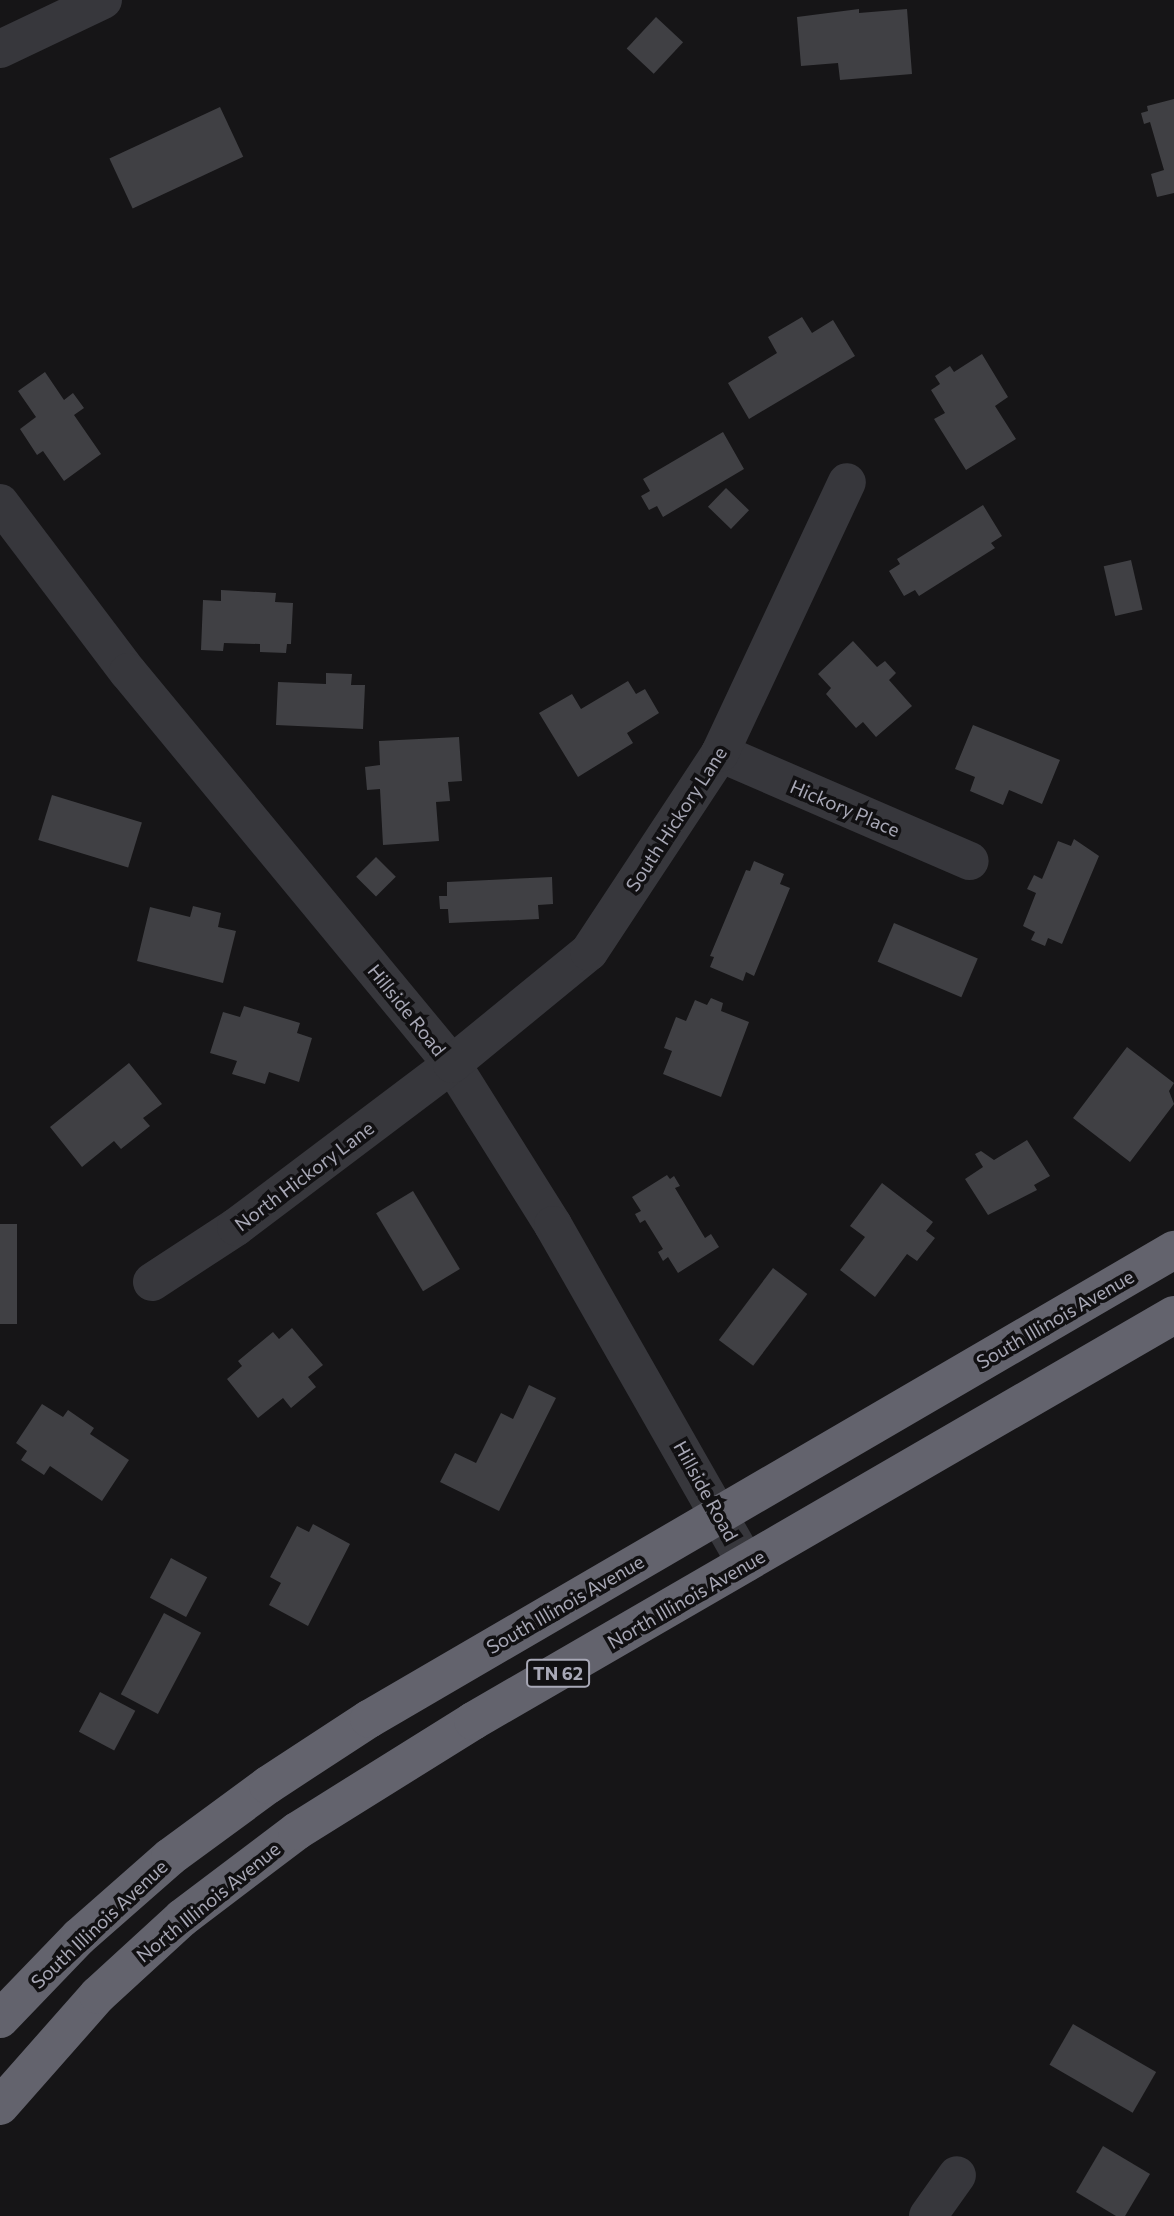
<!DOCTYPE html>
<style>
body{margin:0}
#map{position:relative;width:1174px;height:2216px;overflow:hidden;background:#161517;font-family:Commissioner,sans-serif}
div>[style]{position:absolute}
.building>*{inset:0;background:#404044;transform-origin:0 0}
.minor>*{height:38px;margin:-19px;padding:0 19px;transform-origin:19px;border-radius:19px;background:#37373c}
.highway>*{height:38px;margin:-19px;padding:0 19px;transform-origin:19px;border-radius:19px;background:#63636d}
span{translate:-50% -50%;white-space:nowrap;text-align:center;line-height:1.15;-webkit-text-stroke:7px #111012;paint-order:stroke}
.shield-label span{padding:2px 5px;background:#111012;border:2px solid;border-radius:5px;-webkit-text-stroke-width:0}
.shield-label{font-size:18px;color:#a8a8b6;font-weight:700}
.street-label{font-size:19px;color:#a8a8b6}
</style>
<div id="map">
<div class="building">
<div style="clip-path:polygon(859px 9px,859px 13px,907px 9px,912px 74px,840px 80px,838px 63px,801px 66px,797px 17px)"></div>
<div style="left:656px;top:17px;width:37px;height:43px;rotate:43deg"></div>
<div style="clip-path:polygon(1174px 99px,1174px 193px,1157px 197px,1151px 174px,1164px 170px,1150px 122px,1144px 124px,1141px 113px,1148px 111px,1147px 106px)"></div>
<div style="left:220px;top:107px;width:55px;height:122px;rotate:65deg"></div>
<div style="clip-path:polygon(802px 317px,812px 333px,833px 320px,855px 356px,749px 419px,728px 383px,777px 353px,768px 337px)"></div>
<div style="clip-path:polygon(982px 354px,1008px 397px,995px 406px,1016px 439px,966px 470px,934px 419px,945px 413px,931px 390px,940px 384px,935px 376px,950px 366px,954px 372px)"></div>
<div style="clip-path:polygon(45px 372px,64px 400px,73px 393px,84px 408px,74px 415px,101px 454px,64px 481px,43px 451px,37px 455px,20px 429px,36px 417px,18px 391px)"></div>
<div style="clip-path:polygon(723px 432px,744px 469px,663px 517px,657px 506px,649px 510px,641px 496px,650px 491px,643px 479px)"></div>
<div style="left:726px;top:488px;width:32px;height:26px;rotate:44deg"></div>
<div style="clip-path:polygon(983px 505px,1002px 536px,991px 543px,995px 548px,919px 596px,915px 590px,904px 596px,889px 571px,900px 564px,897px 559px)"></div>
<div style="left:1131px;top:560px;width:51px;height:28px;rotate:77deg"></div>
<div style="clip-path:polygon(221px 590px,276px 593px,275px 602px,293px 603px,291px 644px,287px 644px,286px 653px,260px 652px,260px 644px,224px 643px,223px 651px,201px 650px,203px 600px,221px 601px)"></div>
<div style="clip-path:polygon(853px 641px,877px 667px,885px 661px,896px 673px,889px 680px,912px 706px,876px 737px,863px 722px,856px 728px,826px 694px,831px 688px,818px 674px)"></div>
<div style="clip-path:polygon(326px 673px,352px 674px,351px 685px,365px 685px,363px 729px,276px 725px,278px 682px,326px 684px)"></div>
<div style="clip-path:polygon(628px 681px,636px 694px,645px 689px,659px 713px,627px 733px,633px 743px,578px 777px,539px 713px,572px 694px,581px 709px)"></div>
<div style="clip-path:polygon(973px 725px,1060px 760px,1042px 804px,1009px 790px,1003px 805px,970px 791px,975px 777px,955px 769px)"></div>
<div style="clip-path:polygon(459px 737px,462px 781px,448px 782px,450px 801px,436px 802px,439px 841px,383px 845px,380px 789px,367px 790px,365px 767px,380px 765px,379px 741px)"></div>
<div style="left:52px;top:795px;width:94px;height:47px;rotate:17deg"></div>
<div style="clip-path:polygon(1074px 839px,1099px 856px,1062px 944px,1048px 938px,1045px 946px,1031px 940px,1035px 932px,1023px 926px,1036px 893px,1027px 889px,1034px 875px,1042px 879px,1058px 841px,1071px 846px)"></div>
<div style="left:376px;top:857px;width:28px;height:28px;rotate:45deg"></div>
<div style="clip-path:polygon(754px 861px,784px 874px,780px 884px,790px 888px,754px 976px,746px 972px,743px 981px,710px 967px,714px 957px,710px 956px,746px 870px,750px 871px)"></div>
<div style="clip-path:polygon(552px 877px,553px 904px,538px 905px,539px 919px,449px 923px,448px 909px,440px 909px,439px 896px,447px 896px,447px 882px)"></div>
<div style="clip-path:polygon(193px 906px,221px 913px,218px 927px,236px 931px,223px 983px,137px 961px,150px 907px,190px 917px)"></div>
<div style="left:894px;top:923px;width:91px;height:42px;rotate:23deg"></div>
<div style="clip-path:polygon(711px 998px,723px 1003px,721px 1011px,749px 1022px,721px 1097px,663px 1074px,672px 1051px,664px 1048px,676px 1017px,686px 1021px,695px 1000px,707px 1005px)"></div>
<div style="clip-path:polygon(244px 1006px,300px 1023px,297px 1033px,312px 1038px,299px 1082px,269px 1072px,265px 1084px,232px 1074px,237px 1061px,210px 1053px,223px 1012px,240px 1017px)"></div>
<div style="clip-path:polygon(1127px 1047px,1174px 1083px,1169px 1091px,1174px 1104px,1130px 1162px,1073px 1118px)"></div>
<div style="clip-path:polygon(129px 1063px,162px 1104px,143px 1118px,150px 1126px,121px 1149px,114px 1141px,82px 1167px,50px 1127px)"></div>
<div style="clip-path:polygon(1027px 1140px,1050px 1176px,1034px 1185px,1037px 1190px,988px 1215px,965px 1179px,983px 1167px,975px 1154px,981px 1151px,994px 1160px)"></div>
<div style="clip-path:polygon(667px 1175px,670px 1179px,674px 1176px,680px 1186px,675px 1188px,705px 1238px,711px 1234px,719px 1247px,678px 1273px,668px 1257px,663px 1261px,658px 1252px,663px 1249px,645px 1220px,640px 1223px,635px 1214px,641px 1211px,632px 1197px)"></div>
<div style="clip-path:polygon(882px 1183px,933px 1222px,926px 1231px,935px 1238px,917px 1261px,907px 1254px,875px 1297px,840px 1270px,865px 1237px,850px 1226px)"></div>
<div style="left:413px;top:1191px;width:91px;height:43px;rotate:59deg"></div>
<div style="left:0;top:1224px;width:17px;height:100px"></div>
<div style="left:773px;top:1268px;width:43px;height:90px;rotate:37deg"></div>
<div style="clip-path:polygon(292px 1328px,323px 1365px,308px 1377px,316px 1387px,291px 1408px,283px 1398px,258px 1418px,227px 1379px,242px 1366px,238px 1361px,273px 1332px,279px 1339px)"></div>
<div style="clip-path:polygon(529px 1385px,556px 1398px,499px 1511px,440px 1482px,455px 1453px,476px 1463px,501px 1413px,513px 1419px)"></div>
<div style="clip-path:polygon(42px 1404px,63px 1417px,68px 1410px,94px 1428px,90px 1434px,129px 1460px,102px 1501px,50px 1466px,44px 1475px,21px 1460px,27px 1451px,16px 1443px)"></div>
<div style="clip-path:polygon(313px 1524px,350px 1544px,308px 1626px,269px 1605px,281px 1583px,270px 1577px,297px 1526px,309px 1532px)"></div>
<div style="left:171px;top:1558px;width:41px;height:45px;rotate:28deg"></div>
<div style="left:164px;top:1613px;width:42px;height:92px;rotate:28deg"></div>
<div style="left:100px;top:1692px;width:40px;height:45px;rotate:28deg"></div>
<div style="left:1073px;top:2024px;width:96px;height:47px;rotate:30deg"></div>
<div style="clip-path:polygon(1103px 2146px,1150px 2174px,1125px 2216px,1116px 2216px,1076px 2192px)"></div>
</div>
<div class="minor">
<div style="left:0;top:49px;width:114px;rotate:-25.4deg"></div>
<div style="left:0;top:503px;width:212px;rotate:52.9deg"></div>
<div style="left:128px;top:672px;width:509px;rotate:50.43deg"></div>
<div style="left:452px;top:1064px;width:190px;rotate:57.9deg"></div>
<div style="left:553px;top:1225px;width:389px;rotate:60.3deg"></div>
<div style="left:720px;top:753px;width:272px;rotate:23.4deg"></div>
<div style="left:152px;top:1282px;width:100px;rotate:-33.2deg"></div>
<div style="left:236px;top:1227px;width:271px;rotate:-37deg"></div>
<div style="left:452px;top:1064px;width:177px;rotate:-39.3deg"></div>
<div style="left:589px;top:952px;width:238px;rotate:-56.6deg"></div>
<div style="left:720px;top:753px;width:299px;rotate:-64.9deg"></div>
<div style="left:928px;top:2216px;width:50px;rotate:-54.7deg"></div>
</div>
<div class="highway">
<div style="left:0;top:2019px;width:114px;rotate:-46.1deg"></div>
<div style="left:79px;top:1937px;width:121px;rotate:-41.3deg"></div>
<div style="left:170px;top:1857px;width:122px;rotate:-36.3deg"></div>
<div style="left:268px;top:1785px;width:121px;rotate:-33.2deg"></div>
<div style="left:369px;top:1719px;width:932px;rotate:-30.23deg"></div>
<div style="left:0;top:2106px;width:148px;rotate:-48.6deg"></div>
<div style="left:98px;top:1995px;width:114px;rotate:-42.5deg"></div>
<div style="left:182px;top:1918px;width:144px;rotate:-37.1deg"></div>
<div style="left:297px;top:1831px;width:208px;rotate:-32deg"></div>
<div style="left:473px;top:1721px;width:810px;rotate:-30.08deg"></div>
</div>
<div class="shield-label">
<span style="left:558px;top:1673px">TN 62</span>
</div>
<div class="street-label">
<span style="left:845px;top:808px;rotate:23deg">Hickory Place</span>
<span style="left:676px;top:819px;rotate:-57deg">South Hickory Lane</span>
<span style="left:407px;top:1010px;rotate:51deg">Hillside Road</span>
<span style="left:304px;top:1176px;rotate:-37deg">North Hickory Lane</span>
<span style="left:1055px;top:1319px;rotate:-30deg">South Illinois Avenue</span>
<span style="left:706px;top:1491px;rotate:61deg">Hillside Road</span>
<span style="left:686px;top:1599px;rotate:-30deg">North Illinois Avenue</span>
<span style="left:565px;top:1604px;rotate:-30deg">South Illinois Avenue</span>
<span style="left:208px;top:1902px;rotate:-39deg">North Illinois Avenue</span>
<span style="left:99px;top:1924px;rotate:-43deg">South Illinois Avenue</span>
</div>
</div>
